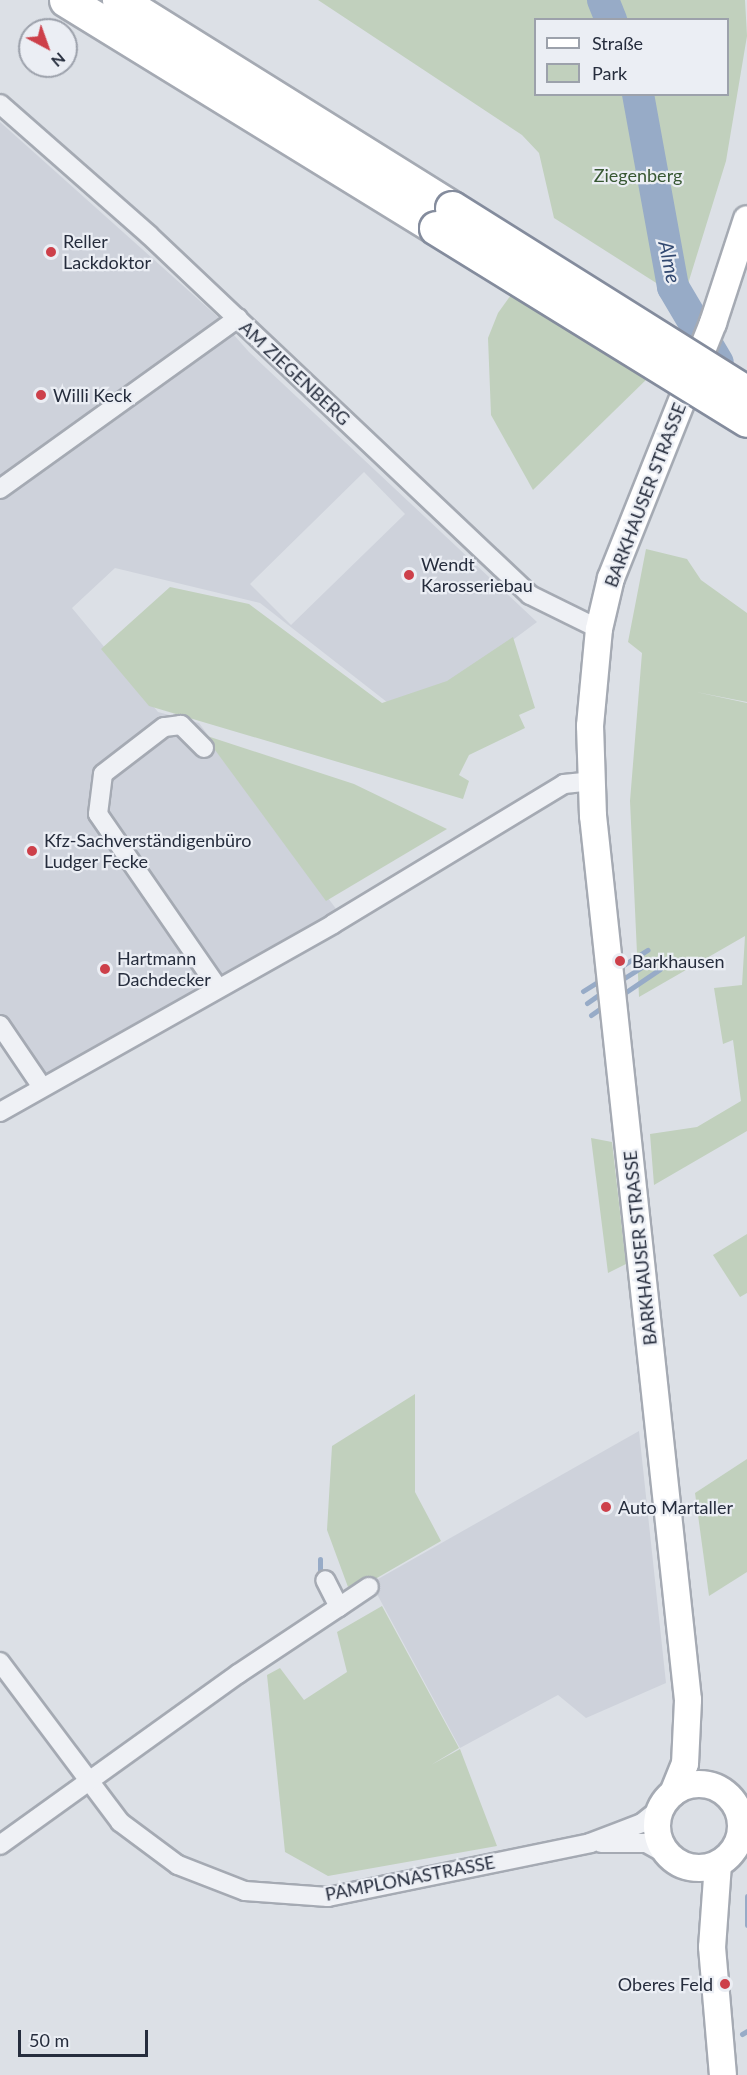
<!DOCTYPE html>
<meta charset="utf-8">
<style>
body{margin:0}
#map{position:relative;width:747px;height:2075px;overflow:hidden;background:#dce0e6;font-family:Lato,sans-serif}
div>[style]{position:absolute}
.built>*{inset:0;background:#ced2db}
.green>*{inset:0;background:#c1d0bd}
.stream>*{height:5px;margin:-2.5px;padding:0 2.5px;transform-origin:2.5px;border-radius:2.5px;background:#97abc7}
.river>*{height:32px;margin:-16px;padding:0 16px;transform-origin:16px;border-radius:16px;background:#97abc7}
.roads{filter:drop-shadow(2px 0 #a5aab3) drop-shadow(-2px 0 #a5aab3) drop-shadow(0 2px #a5aab3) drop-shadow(0 -2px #a5aab3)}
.street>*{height:18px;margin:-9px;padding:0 9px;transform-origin:9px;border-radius:9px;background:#eff1f5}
.secondary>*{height:26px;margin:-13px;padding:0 13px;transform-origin:13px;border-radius:13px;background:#fff}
.secondary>.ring{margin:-13px;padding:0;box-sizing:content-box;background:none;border:26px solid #fff;border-radius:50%}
.highway>*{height:33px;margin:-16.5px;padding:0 16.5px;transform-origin:16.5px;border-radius:16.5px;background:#fff}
.bridges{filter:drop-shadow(2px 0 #848c9d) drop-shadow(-2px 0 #848c9d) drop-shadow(0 2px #848c9d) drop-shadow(0 -2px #848c9d)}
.highway-bridge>*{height:33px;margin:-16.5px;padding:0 16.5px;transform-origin:16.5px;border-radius:16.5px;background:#fff}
.dots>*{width:16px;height:16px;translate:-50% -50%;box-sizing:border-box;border:3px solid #ebeef4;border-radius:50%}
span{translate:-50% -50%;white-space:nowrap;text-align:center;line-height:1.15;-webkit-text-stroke:4.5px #ebeef4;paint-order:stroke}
.park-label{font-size:18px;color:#385833}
.poi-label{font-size:18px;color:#262d3d}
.left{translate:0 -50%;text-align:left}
.right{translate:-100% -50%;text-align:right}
.street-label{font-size:18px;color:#262d3d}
.water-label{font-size:20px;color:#314870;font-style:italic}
.legend{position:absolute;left:534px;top:18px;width:195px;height:78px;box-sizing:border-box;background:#ebeef4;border:2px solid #9ca1ab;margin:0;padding:8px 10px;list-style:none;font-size:18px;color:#262d3d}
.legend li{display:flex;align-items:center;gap:12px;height:30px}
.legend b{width:30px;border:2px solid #9ca1ab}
.north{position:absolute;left:18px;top:18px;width:60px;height:60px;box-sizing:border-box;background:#ebeef4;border:2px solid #9ca1ab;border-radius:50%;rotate:139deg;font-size:16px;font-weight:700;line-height:24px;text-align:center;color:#262d3d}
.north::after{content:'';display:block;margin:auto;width:21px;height:27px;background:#cd404a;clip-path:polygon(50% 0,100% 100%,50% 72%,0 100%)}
.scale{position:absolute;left:18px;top:2030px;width:130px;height:27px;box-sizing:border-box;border:3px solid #262d3d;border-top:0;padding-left:8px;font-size:18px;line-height:21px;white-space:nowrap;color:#262d3d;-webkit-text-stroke:4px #ebeef4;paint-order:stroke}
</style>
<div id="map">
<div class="built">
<div style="clip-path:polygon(evenodd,0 122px,218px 317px,249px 352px,537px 622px,457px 681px,392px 706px,260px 603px,115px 568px,72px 608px,158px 712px,199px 723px,342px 917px,51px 1087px,0 1016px,0 122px,364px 472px,405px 514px,291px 625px,250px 584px,364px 472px)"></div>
<div style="clip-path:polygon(639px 1431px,666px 1683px,586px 1718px,558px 1695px,460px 1748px,371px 1583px)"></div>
</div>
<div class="green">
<div style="clip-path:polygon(evenodd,318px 0,745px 0,747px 36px,726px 161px,683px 300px,554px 218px,539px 153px,522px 135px,318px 0,536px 20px,728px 20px,728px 94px,536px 94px,536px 20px)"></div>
<div style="clip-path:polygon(542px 252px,650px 376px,533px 490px,491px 415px,488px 338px,498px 313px)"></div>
<div style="clip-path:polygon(646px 549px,687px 559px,701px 580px,747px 613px,747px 702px,696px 692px,747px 703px,747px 1131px,654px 1185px,650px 1134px,697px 1127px,741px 1101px,733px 1040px,723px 1044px,714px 988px,742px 985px,745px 936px,639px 997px,630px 801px,642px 653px,628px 642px)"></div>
<div style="clip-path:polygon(170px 587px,249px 604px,382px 703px,447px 681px,513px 637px,535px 708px,519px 715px,525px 728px,469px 755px,459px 775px,469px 781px,463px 799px,149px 706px,101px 649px)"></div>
<div style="clip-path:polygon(204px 735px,354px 784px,447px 829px,326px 901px)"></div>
<div style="clip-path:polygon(591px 1138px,612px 1142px,626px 1264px,608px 1273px)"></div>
<div style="clip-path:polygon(747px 1234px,747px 1293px,740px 1297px,713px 1255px)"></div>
<div style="clip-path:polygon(415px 1394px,415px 1492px,441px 1541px,370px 1582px,367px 1576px,348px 1587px,327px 1530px,332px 1446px)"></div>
<div style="clip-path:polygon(747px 1459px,747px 1572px,709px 1596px,695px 1493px)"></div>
<div style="clip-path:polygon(382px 1606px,459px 1748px,431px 1765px,460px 1749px,497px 1846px,328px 1876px,285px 1852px,267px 1675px,280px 1668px,304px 1700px,347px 1672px,337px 1632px)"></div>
</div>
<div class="stream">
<div style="left:617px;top:969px;width:36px;rotate:-32deg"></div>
<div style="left:618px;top:982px;width:41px;rotate:-32.2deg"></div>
<div style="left:583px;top:991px;width:22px;rotate:-32deg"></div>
<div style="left:620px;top:996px;width:48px;rotate:-34deg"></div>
<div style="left:587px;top:1003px;width:19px;rotate:-35deg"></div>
<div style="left:591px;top:1015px;width:19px;rotate:-35deg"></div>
<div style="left:320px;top:1559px;width:11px;rotate:90deg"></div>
<div style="left:747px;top:1896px;width:29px;rotate:90deg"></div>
<div style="left:742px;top:2034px;width:6px;rotate:-31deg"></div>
</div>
<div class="river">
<div style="left:603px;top:0;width:22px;rotate:68deg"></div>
<div style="left:638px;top:94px;width:196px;rotate:79.7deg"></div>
<div style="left:673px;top:287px;width:88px;rotate:59.4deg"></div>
</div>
<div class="roads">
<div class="street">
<div style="left:0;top:104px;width:198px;rotate:41.3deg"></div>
<div style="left:149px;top:235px;width:524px;rotate:43.38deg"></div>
<div style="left:530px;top:595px;width:77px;rotate:26.2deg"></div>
<div style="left:0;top:489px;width:293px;rotate:-35.7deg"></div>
<div style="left:204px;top:748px;width:33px;rotate:-135deg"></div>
<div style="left:181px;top:725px;width:17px;rotate:173deg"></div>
<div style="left:164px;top:727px;width:77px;rotate:142.4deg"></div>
<div style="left:103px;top:774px;width:40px;rotate:97.1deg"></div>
<div style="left:98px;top:814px;width:211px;rotate:55.4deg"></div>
<div style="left:0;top:1025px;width:75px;rotate:55.9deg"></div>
<div style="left:0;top:1112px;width:382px;rotate:-29.4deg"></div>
<div style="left:333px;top:924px;width:270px;rotate:-31.2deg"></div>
<div style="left:564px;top:784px;width:27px;rotate:-6deg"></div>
<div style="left:339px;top:1607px;width:36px;rotate:-34deg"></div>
<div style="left:0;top:1662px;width:200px;rotate:53.1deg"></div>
<div style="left:120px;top:1822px;width:72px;rotate:36.6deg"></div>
<div style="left:178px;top:1865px;width:72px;rotate:21.2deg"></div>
<div style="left:245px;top:1891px;width:83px;rotate:4.1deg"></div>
<div style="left:328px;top:1897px;width:268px;rotate:-11.6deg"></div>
<div style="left:590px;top:1843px;width:56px;rotate:-21deg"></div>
<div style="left:642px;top:1823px;width:26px;rotate:-39deg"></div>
<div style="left:601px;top:1843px;width:45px"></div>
<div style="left:646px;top:1843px;width:25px;rotate:29deg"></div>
<div style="left:0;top:1845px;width:293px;rotate:-35.7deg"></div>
<div style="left:238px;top:1674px;width:121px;rotate:-33.6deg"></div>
<div style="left:339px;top:1607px;width:30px;rotate:-117deg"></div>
</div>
<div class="secondary">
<div class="ring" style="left:657px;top:1784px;width:58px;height:58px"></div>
<div style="left:673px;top:1793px;width:31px;rotate:-68deg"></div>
<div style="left:685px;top:1764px;width:64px;rotate:-87.3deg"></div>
<div style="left:688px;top:1700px;width:889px;rotate:-96.13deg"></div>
<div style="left:593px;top:816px;width:90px;rotate:-91.9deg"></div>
<div style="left:590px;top:726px;width:97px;rotate:-84.7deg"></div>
<div style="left:599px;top:629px;width:52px;rotate:-76.8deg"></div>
<div style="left:611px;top:578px;width:275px;rotate:-68.2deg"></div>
<div style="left:713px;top:323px;width:109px;rotate:-71.9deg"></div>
<div style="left:718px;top:1864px;width:83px;rotate:94.1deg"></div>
<div style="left:712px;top:1947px;width:128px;rotate:85.1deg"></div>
</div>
<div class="highway">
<div style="left:66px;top:0;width:435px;rotate:31.6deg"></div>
<div style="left:119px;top:0;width:393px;rotate:32deg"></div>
</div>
</div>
<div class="bridges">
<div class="highway-bridge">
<div style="left:452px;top:208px;width:348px;rotate:32.1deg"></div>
<div style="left:436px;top:228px;width:365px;rotate:31.7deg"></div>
</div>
</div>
<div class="dots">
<div style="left:51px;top:252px;background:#cd404a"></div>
<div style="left:41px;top:395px;background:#cd404a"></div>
<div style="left:409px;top:575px;background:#cd404a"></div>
<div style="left:32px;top:851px;background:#cd404a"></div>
<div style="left:620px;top:961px;background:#cd404a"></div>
<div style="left:105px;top:969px;background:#cd404a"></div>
<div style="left:606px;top:1507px;background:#cd404a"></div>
<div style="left:725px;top:1984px;background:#cd404a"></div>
</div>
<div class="park-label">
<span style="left:638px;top:175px">Ziegenberg</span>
</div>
<div class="poi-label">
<span class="left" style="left:63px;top:252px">Reller<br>Lackdoktor</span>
<span class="left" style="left:53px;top:395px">Willi Keck</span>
<span class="left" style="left:421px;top:575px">Wendt<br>Karosseriebau</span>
<span class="left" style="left:44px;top:851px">Kfz-Sachverständigenbüro<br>Ludger Fecke</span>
<span class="left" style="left:117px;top:969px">Hartmann<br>Dachdecker</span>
<span class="left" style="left:632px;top:961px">Barkhausen</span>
<span class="left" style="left:618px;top:1507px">Auto Martaller</span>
<span class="right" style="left:713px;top:1984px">Oberes Feld</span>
</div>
<div class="street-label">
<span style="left:295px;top:373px;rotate:43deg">AM ZIEGENBERG</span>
<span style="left:645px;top:495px;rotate:-69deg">BARKHAUSER STRASSE</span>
<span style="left:640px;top:1248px;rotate:-96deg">BARKHAUSER STRASSE</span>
<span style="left:410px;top:1878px;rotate:-11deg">PAMPLONASTRASSE</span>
</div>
<div class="water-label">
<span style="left:670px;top:262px;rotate:78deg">Alme</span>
</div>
<ul class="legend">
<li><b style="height:8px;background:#fff"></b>Straße</li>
<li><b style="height:16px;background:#c1d0bd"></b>Park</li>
</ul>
<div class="north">N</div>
<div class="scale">50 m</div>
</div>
